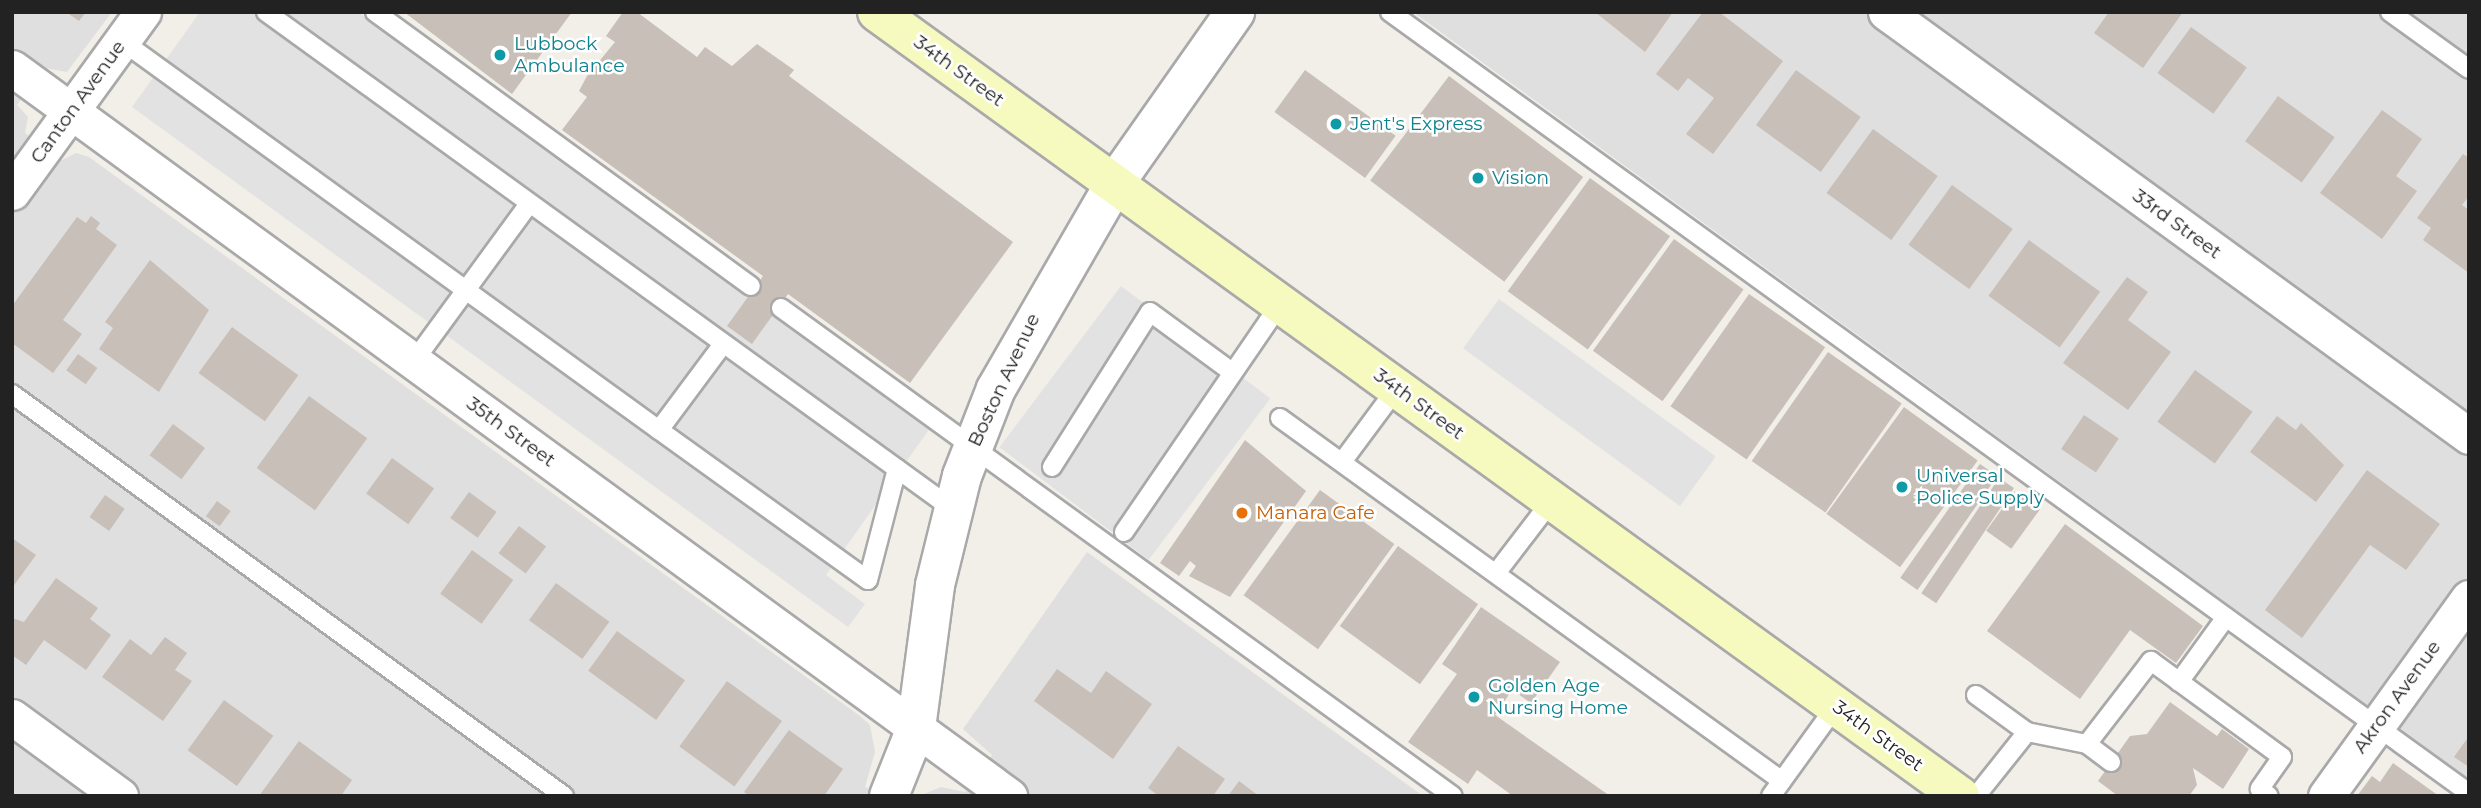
<!DOCTYPE html>
<style>
body{margin:0}
#map{position:relative;width:2481px;height:808px;overflow:hidden;background:#f2efe9;font-family:Montserrat,sans-serif}
div>[style]{position:absolute}
.residential>*{inset:0;background:#e0dfdf}
.parking>*{inset:0;background:#e2e2e2;transform-origin:0 0}
.building>*{inset:0;background:#c7bfb8;transform-origin:0 0}
.roads{filter:drop-shadow(2px 0 #a9a9a9) drop-shadow(-2px 0 #a9a9a9) drop-shadow(0 2px #a9a9a9) drop-shadow(0 -2px #a9a9a9)}
.service>*{height:18px;margin:-9px;padding:0 9px;transform-origin:9px;border-radius:9px;background:#fff}
.minor>*{height:35px;margin:-17.5px;padding:0 17.5px;transform-origin:17.5px;border-radius:17.5px;background:#fff}
.tertiary>*{height:38px;margin:-19px;padding:0 19px;transform-origin:19px;border-radius:19px;background:#fff}
.secondary>*{height:38px;margin:-19px;padding:0 19px;transform-origin:19px;border-radius:19px;background:#f7fabf}
.dots>*{width:19px;height:19px;translate:-50% -50%;box-sizing:border-box;border:4px solid #fff;border-radius:50%}
span{translate:-50% -50%;white-space:nowrap;text-align:center;line-height:1.15;-webkit-text-stroke:5px #fff;paint-order:stroke}
.culture-label{font-size:19px;color:#0d838f}
.left{translate:0 -50%;text-align:left}
.street-label{font-size:19px;color:#222}
.food-label{font-size:19px;color:#c56008}
.frame{position:absolute;inset:0;border:14px solid #222;pointer-events:none}
</style>
<div id="map">
<div class="residential">
<div style="clip-path:polygon(12px 12px,112px 12px,67px 72px,45px 68px,17px 105px,28px 117px,25px 133px,62px 160px,76px 153px,89px 157px,860px 716px,870px 725px,875px 752px,865px 787px,885px 796px,12px 796px)"></div>
<div style="clip-path:polygon(1413px 12px,2469px 12px,2469px 779px)"></div>
<div style="clip-path:polygon(1087px 552px,1423px 796px,919px 796px,941px 787px,965px 792px,992px 755px,963px 729px)"></div>
</div>
<div class="parking">
<div style="clip-path:polygon(200px 12px,358px 12px,930px 428px,826px 575px,865px 604px,848px 627px,132px 107px)"></div>
<div style="left:1121px;top:286px;width:187px;height:202px;rotate:37deg"></div>
<div style="left:1499px;top:299px;width:268px;height:61px;rotate:36deg"></div>
</div>
<div class="building">
<div style="clip-path:polygon(66px 12px,86px 12px,79px 21px)"></div>
<div style="clip-path:polygon(404px 12px,572px 12px,512px 94px)"></div>
<div style="clip-path:polygon(623px 12px,637px 12px,697px 57px,705px 47px,732px 66px,757px 44px,794px 70px,789px 76px,1013px 242px,910px 383px,788px 294px,752px 344px,727px 326px,763px 276px,562px 130px,587px 97px,579px 91px,587px 76px,615px 42px,606px 36px)"></div>
<div style="clip-path:polygon(1595px 12px,1673px 12px,1645px 52px)"></div>
<div style="clip-path:polygon(1703px 12px,1719px 12px,1783px 61px,1713px 154px,1686px 134px,1714px 98px,1688px 78px,1678px 91px,1656px 74px)"></div>
<div style="clip-path:polygon(2109px 12px,2183px 12px,2143px 68px,2094px 33px)"></div>
<div style="left:2191px;top:27px;width:69px;height:57px;rotate:36deg"></div>
<div style="left:1305px;top:70px;width:112px;height:52px;rotate:36deg"></div>
<div style="left:1796px;top:70px;width:80px;height:68px;rotate:36deg"></div>
<div style="left:1449px;top:76px;width:168px;height:131px;rotate:37deg"></div>
<div style="left:2278px;top:96px;width:70px;height:56px;rotate:36deg"></div>
<div style="clip-path:polygon(2382px 110px,2422px 139px,2396px 176px,2417px 191px,2382px 239px,2320px 193px)"></div>
<div style="left:1873px;top:129px;width:80px;height:79px;rotate:36deg"></div>
<div style="clip-path:polygon(2463px 154px,2469px 158px,2469px 196px,2462px 205px,2469px 210px,2469px 273px,2423px 240px,2431px 228px,2417px 218px)"></div>
<div style="left:1590px;top:178px;width:99px;height:140px;rotate:36deg"></div>
<div style="left:1952px;top:185px;width:75px;height:74px;rotate:36deg"></div>
<div style="clip-path:polygon(91px 216px,100px 223px,96px 229px,117px 245px,63px 320px,82px 334px,53px 373px,12px 343px,12px 306px,77px 217px,86px 223px)"></div>
<div style="left:1674px;top:239px;width:86px;height:138px;rotate:36deg"></div>
<div style="left:2029px;top:240px;width:88px;height:69px;rotate:36deg"></div>
<div style="clip-path:polygon(150px 260px,209px 310px,159px 392px,99px 349px,113px 328px,105px 322px)"></div>
<div style="clip-path:polygon(2127px 277px,2148px 292px,2128px 320px,2171px 352px,2128px 410px,2063px 363px)"></div>
<div style="left:1749px;top:294px;width:93px;height:137px;rotate:35deg"></div>
<div style="left:232px;top:327px;width:82px;height:57px;rotate:36deg"></div>
<div style="left:1828px;top:352px;width:90px;height:133px;rotate:35deg"></div>
<div style="left:78px;top:354px;width:24px;height:20px;rotate:36deg"></div>
<div style="left:2195px;top:370px;width:71px;height:64px;rotate:36deg"></div>
<div style="left:309px;top:396px;width:72px;height:89px;rotate:36deg"></div>
<div style="left:1904px;top:407px;width:91px;height:132px;rotate:36deg"></div>
<div style="left:2084px;top:415px;width:42px;height:41px;rotate:34deg"></div>
<div style="clip-path:polygon(2277px 416px,2296px 430px,2301px 423px,2344px 465px,2316px 502px,2250px 452px)"></div>
<div style="left:173px;top:424px;width:40px;height:39px;rotate:37deg"></div>
<div style="clip-path:polygon(1245px 440px,1306px 491px,1230px 597px,1189px 576px,1196px 566px,1190px 561px,1179px 576px,1160px 563px)"></div>
<div style="left:392px;top:458px;width:52px;height:44px;rotate:36deg"></div>
<div style="left:1980px;top:464px;width:21px;height:139px;rotate:35deg"></div>
<div style="clip-path:polygon(2367px 470px,2440px 524px,2406px 570px,2370px 545px,2302px 638px,2265px 610px)"></div>
<div style="left:1999px;top:478px;width:18px;height:139px;rotate:34deg"></div>
<div style="left:1320px;top:490px;width:92px;height:130px;rotate:36deg"></div>
<div style="left:2015px;top:491px;width:31px;height:49px;rotate:36deg"></div>
<div style="left:469px;top:492px;width:34px;height:32px;rotate:36deg"></div>
<div style="left:105px;top:495px;width:24px;height:27px;rotate:35deg"></div>
<div style="left:217px;top:501px;width:17px;height:19px;rotate:36deg"></div>
<div style="clip-path:polygon(2065px 524px,2203px 626px,2176px 663px,2130px 630px,2080px 699px,1987px 631px)"></div>
<div style="left:519px;top:526px;width:34px;height:34px;rotate:37deg"></div>
<div style="clip-path:polygon(12px 538px,36px 555px,12px 588px)"></div>
<div style="left:1398px;top:546px;width:99px;height:99px;rotate:36deg"></div>
<div style="left:472px;top:550px;width:51px;height:54px;rotate:36deg"></div>
<div style="clip-path:polygon(56px 578px,98px 608px,90px 619px,111px 635px,86px 670px,44px 640px,26px 665px,12px 655px,12px 618px,24px 622px)"></div>
<div style="left:556px;top:583px;width:66px;height:46px;rotate:36deg"></div>
<div style="clip-path:polygon(1481px 607px,1560px 662px,1531px 703px,1512px 690px,1495px 715px,1610px 796px,1513px 796px,1477px 770px,1468px 784px,1408px 742px,1457px 674px,1442px 664px)"></div>
<div style="left:617px;top:631px;width:84px;height:49px;rotate:36deg"></div>
<div style="clip-path:polygon(165px 637px,187px 653px,175px 670px,192px 681px,163px 721px,102px 677px,130px 639px,151px 655px)"></div>
<div style="clip-path:polygon(1057px 669px,1091px 693px,1106px 671px,1152px 704px,1113px 759px,1034px 701px)"></div>
<div style="left:727px;top:681px;width:68px;height:81px;rotate:36deg"></div>
<div style="left:224px;top:700px;width:61px;height:62px;rotate:36deg"></div>
<div style="clip-path:polygon(2170px 702px,2217px 736px,2222px 729px,2249px 749px,2223px 789px,2193px 768px,2197px 785px,2189px 796px,2118px 796px,2098px 781px,2130px 736px,2147px 734px)"></div>
<div style="clip-path:polygon(789px 730px,843px 769px,824px 796px,749px 796px,744px 792px)"></div>
<div style="clip-path:polygon(2469px 736px,2469px 767px,2454px 757px)"></div>
<div style="clip-path:polygon(299px 741px,352px 780px,341px 796px,259px 796px)"></div>
<div style="clip-path:polygon(1178px 746px,1225px 779px,1213px 796px,1159px 796px,1148px 788px)"></div>
<div style="clip-path:polygon(2393px 763px,2439px 796px,2357px 796px,2372px 776px,2380px 782px)"></div>
<div style="clip-path:polygon(1239px 781px,1259px 796px,1228px 796px)"></div>
</div>
<div class="roads">
<div class="service">
<div style="left:266px;top:12px;width:849px;rotate:35.9deg"></div>
<div style="left:375px;top:12px;width:465px;rotate:36.1deg"></div>
<div style="left:1390px;top:12px;width:1332px;rotate:35.9deg"></div>
<div style="left:2390px;top:12px;width:97px;rotate:35.8deg"></div>
<div style="left:122px;top:41px;width:663px;rotate:35.92deg"></div>
<div style="left:659px;top:430px;width:107px;rotate:-53.3deg"></div>
<div style="left:781px;top:308px;width:830px;rotate:35.99deg"></div>
<div style="left:414px;top:361px;width:195px;rotate:-53.8deg"></div>
<div style="left:12px;top:394px;width:683px;rotate:36.06deg"></div>
<div style="left:1280px;top:418px;width:619px;rotate:35.87deg"></div>
<div style="left:659px;top:430px;width:257px;rotate:35.7deg"></div>
<div style="left:868px;top:580px;width:115px;rotate:-75.4deg"></div>
<div style="left:1342px;top:462px;width:92px;rotate:-53.4deg"></div>
<div style="left:1052px;top:467px;width:183px;rotate:-57.7deg"></div>
<div style="left:1150px;top:312px;width:102px;rotate:36.2deg"></div>
<div style="left:1124px;top:532px;width:278px;rotate:-55.6deg"></div>
<div style="left:1497px;top:572px;width:91px;rotate:-52.6deg"></div>
<div style="left:2179px;top:682px;width:80px;rotate:-54.1deg"></div>
<div style="left:1976px;top:695px;width:63px;rotate:36deg"></div>
<div style="left:2087px;top:744px;width:30px;rotate:37deg"></div>
<div style="left:1771px;top:796px;width:111px;rotate:-54.2deg"></div>
<div style="left:1976px;top:796px;width:82px;rotate:-51.4deg"></div>
<div style="left:2027px;top:732px;width:61px;rotate:11.3deg"></div>
<div style="left:2087px;top:744px;width:105px;rotate:-52.4deg"></div>
<div style="left:2151px;top:661px;width:162px;rotate:36.2deg"></div>
<div style="left:2282px;top:757px;width:39px;rotate:125deg"></div>
<div style="left:2260px;top:789px;width:11px;rotate:38deg"></div>
</div>
<div class="minor">
<div style="left:1886px;top:12px;width:721px;rotate:36.03deg"></div>
<div style="left:12px;top:68px;width:1235px;rotate:36.14deg"></div>
<div style="left:12px;top:192px;width:223px;rotate:-54deg"></div>
<div style="left:12px;top:717px;width:134px;rotate:36.2deg"></div>
<div style="left:2326px;top:796px;width:244px;rotate:-54.2deg"></div>
</div>
<div class="tertiary">
<div style="left:889px;top:796px;width:73px;rotate:-68.3deg"></div>
<div style="left:916px;top:728px;width:144px;rotate:-82.4deg"></div>
<div style="left:935px;top:585px;width:112px;rotate:-76.1deg"></div>
<div style="left:962px;top:476px;width:93px;rotate:-68.7deg"></div>
<div style="left:996px;top:389px;width:238px;rotate:-60deg"></div>
<div style="left:1115px;top:183px;width:209px;rotate:-54.9deg"></div>
</div>
<div class="secondary">
<div style="left:877px;top:12px;width:1337px;rotate:35.9deg"></div>
</div>
</div>
<div class="dots">
<div style="left:500px;top:55px;background:#0f9aa8"></div>
<div style="left:1336px;top:124px;background:#0f9aa8"></div>
<div style="left:1478px;top:178px;background:#0f9aa8"></div>
<div style="left:1902px;top:487px;background:#0f9aa8"></div>
<div style="left:1242px;top:513px;background:#e8710a"></div>
<div style="left:1474px;top:697px;background:#0f9aa8"></div>
</div>
<div class="culture-label">
<span class="left" style="left:514px;top:55px">Lubbock<br>Ambulance</span>
<span class="left" style="left:1350px;top:124px">Jent's Express</span>
<span class="left" style="left:1492px;top:178px">Vision</span>
<span class="left" style="left:1916px;top:487px">Universal<br>Police Supply</span>
<span class="left" style="left:1488px;top:697px">Golden Age<br>Nursing Home</span>
</div>
<div class="street-label">
<span style="left:959px;top:71px;rotate:36deg">34th Street</span>
<span style="left:78px;top:102px;rotate:-54deg">Canton Avenue</span>
<span style="left:2177px;top:224px;rotate:36deg">33rd Street</span>
<span style="left:1004px;top:380px;rotate:-65deg">Boston Avenue</span>
<span style="left:1419px;top:404px;rotate:36deg">34th Street</span>
<span style="left:511px;top:432px;rotate:36deg">35th Street</span>
<span style="left:2397px;top:697px;rotate:-54deg">Akron Avenue</span>
<span style="left:1878px;top:736px;rotate:36deg">34th Street</span>
</div>
<div class="food-label">
<span class="left" style="left:1256px;top:513px">Manara Cafe</span>
</div>
<div class="frame"></div>
</div>
